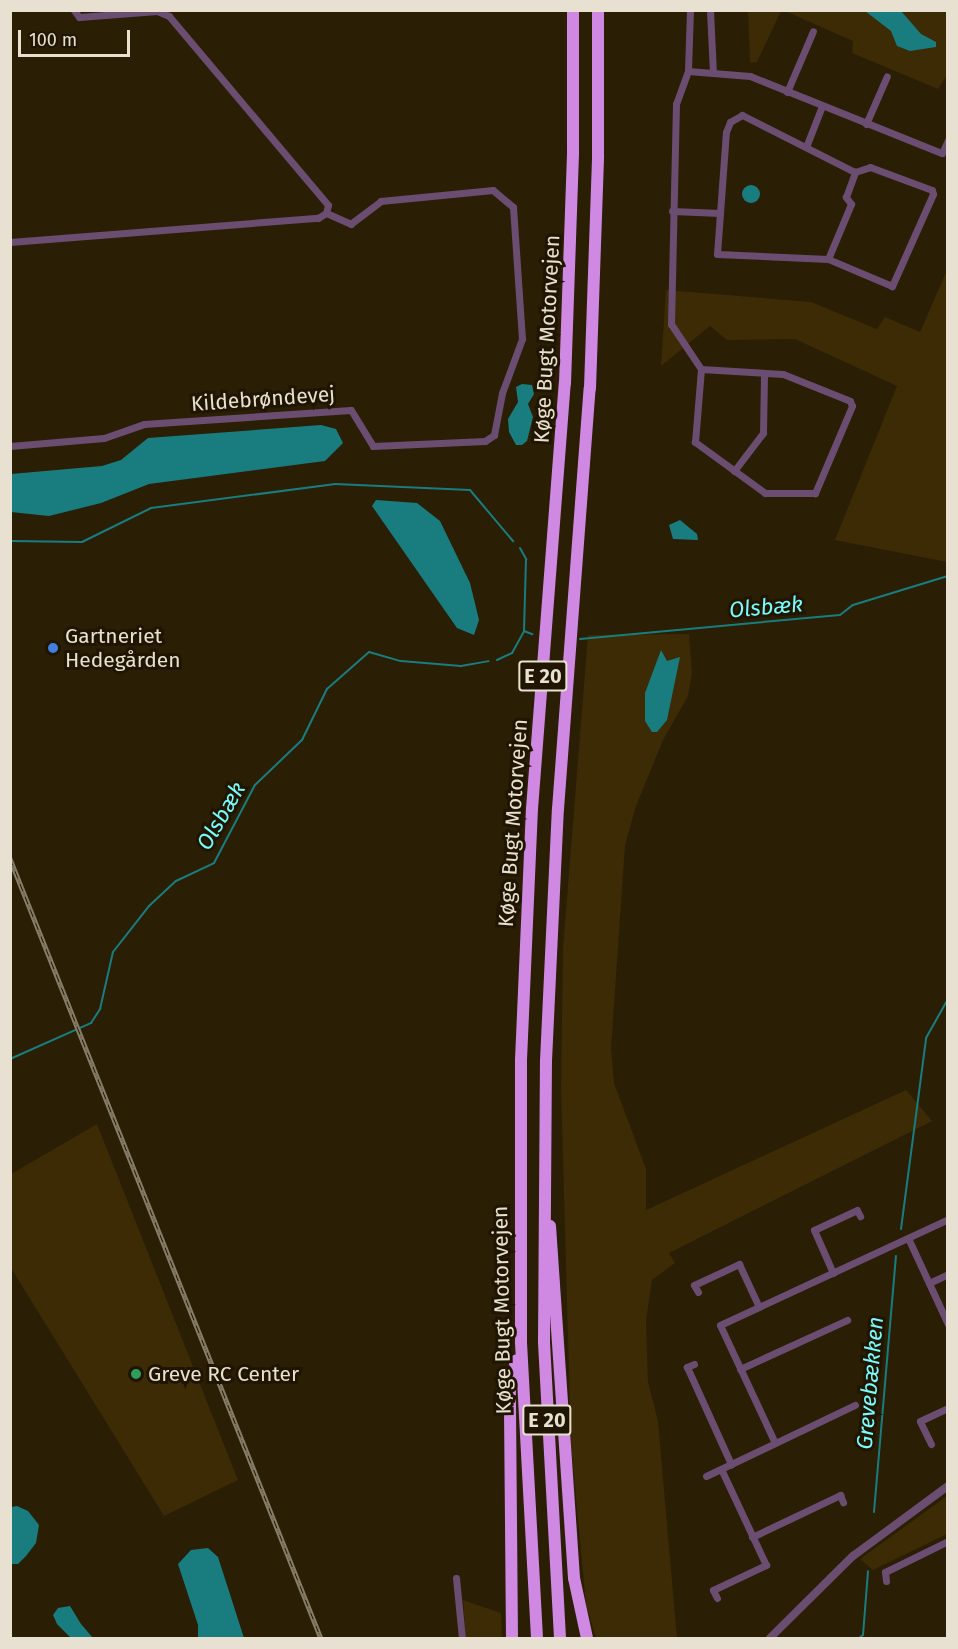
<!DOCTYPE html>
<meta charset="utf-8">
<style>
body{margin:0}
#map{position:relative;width:958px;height:1649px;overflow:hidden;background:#2a1e05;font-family:"Fira Sans",sans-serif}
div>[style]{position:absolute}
.green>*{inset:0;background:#3c2b04}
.water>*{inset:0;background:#197d80}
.round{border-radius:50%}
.stream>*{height:2px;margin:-1px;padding:0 1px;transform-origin:1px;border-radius:1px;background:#197d80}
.minor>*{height:7px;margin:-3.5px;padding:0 3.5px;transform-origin:3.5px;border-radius:3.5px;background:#6a4d71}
.tertiary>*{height:8px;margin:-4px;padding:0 4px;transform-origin:4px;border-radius:4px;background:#6a4d71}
.motorway>*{height:12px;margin:-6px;padding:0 6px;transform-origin:6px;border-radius:6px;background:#d089e2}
.rail>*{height:4.5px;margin-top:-2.25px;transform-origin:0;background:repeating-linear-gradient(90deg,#201500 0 7px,#877e6a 0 14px);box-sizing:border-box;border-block:2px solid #877e6a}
.dots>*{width:16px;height:16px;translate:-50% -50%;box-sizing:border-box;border:3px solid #201500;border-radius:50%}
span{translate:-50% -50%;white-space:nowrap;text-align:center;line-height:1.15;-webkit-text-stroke:6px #201500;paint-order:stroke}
.shield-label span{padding:2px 4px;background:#201500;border:2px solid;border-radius:4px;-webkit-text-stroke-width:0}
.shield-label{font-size:20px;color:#e8e1d2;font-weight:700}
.street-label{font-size:21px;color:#e8e1d2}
.poi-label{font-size:21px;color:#e8e1d2}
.left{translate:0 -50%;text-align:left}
.water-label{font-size:22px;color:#79fbff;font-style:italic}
.frame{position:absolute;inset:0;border:12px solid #e8e1d2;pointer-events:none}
.scale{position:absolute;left:18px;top:30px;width:112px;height:27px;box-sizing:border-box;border:3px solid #e8e1d2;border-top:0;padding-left:8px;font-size:18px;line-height:21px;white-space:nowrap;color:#e8e1d2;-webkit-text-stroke:4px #201500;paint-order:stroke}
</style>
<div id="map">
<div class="green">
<div style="clip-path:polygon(748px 11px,781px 11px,757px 62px,750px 63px)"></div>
<div style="clip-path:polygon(785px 11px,947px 11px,947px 75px,938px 89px,852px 53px,853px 41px)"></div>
<div style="clip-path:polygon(947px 270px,947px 562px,835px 540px,897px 386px,795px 339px,727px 340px,710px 326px,661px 366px,666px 290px,811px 302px,877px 329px,885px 317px,920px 332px)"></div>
<div style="clip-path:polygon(689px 634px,692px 673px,688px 696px,663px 740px,636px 806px,625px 845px,611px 1049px,614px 1083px,646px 1169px,646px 1210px,906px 1090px,932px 1121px,669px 1253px,675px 1263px,652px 1280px,646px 1321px,648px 1382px,658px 1421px,677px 1638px,596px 1638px,586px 1605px,571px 1444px,561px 1088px,563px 948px,588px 635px)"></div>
<div style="clip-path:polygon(97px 1124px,238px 1480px,164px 1516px,11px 1268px,11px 1174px)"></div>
<div style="clip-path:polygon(947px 1496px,947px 1534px,873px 1570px,860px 1559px)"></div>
<div style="clip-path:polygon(463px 1600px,501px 1613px,502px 1638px,466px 1638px)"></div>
</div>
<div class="water">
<div style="clip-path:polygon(865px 11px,901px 11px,921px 34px,936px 42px,936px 47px,910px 51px,897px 46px,891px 31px)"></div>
<div class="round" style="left:742px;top:185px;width:18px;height:18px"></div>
<div style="clip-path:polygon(522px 384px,532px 385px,534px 394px,528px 404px,533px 417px,527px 441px,522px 445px,516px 445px,509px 432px,508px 419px,518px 402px,516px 387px)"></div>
<div style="clip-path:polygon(321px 425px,336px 429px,343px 443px,325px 461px,149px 484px,101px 503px,49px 516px,11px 512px,11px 474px,102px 466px,121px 460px,148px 438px)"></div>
<div style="clip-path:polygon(376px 500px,417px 503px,440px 521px,470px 583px,479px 620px,474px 635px,457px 628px,372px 506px)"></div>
<div style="clip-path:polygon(680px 520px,697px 534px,698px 540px,673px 539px,669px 525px)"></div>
<div style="clip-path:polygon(661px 650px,667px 661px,680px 657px,667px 720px,657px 732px,652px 732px,645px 721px,645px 693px)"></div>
<div style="clip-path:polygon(17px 1506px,28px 1511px,39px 1525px,36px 1543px,26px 1556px,18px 1564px,11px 1564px,11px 1507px)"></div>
<div style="clip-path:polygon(208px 1548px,218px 1557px,244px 1638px,198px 1638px,198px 1625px,178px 1564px,191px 1550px)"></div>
<div style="clip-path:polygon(70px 1606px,81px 1624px,93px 1638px,71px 1638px,57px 1624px,53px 1615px,58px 1608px)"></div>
</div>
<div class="stream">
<div style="left:10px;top:541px;width:72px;rotate:0.8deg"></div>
<div style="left:82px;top:542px;width:77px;rotate:-26.2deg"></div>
<div style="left:151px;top:508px;width:186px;rotate:-7.4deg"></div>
<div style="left:335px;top:484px;width:135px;rotate:2.5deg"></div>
<div style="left:470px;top:490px;width:67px;rotate:49.9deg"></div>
<div style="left:520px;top:548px;width:13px;rotate:61deg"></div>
<div style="left:526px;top:559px;width:72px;rotate:91.6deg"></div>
<div style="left:580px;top:639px;width:261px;rotate:-5.3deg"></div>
<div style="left:840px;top:615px;width:16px;rotate:-38deg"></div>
<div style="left:853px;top:605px;width:99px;rotate:-17deg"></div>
<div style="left:497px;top:660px;width:17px;rotate:-25deg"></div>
<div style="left:512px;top:653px;width:25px;rotate:-61deg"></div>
<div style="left:524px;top:631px;width:9px;rotate:21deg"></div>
<div style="left:10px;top:1059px;width:89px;rotate:-24deg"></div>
<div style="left:91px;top:1023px;width:17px;rotate:-57deg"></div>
<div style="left:100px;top:1009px;width:58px;rotate:-77.2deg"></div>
<div style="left:113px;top:952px;width:58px;rotate:-52deg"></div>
<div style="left:149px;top:906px;width:37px;rotate:-43deg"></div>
<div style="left:176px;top:881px;width:42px;rotate:-25.3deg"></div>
<div style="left:214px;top:863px;width:88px;rotate:-62.3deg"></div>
<div style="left:255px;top:785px;width:65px;rotate:-43.8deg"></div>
<div style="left:302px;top:740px;width:57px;rotate:-63.9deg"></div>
<div style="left:327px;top:689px;width:56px;rotate:-41.4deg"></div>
<div style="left:369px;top:652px;width:33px;rotate:16deg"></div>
<div style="left:401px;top:661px;width:60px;rotate:4.8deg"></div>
<div style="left:461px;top:666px;width:28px;rotate:-10deg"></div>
<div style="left:901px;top:1229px;width:193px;rotate:-82.5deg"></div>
<div style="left:926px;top:1038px;width:45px;rotate:-60.6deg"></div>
<div style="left:874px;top:1512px;width:257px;rotate:-85.1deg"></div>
<div style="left:859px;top:1638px;width:5px;rotate:-37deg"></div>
<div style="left:863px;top:1635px;width:64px;rotate:-85.5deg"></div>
</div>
<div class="minor">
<div style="left:690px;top:10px;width:61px;rotate:91.9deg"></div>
<div style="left:688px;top:71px;width:35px;rotate:110deg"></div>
<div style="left:676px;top:104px;width:220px;rotate:91.3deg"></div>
<div style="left:671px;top:324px;width:54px;rotate:56.3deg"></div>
<div style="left:701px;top:369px;width:82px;rotate:3.5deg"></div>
<div style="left:783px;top:374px;width:72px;rotate:21.9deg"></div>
<div style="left:850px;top:401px;width:5px;rotate:68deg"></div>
<div style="left:852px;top:406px;width:95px;rotate:113deg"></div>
<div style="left:815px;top:493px;width:50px;rotate:180deg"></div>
<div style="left:765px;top:493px;width:87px;rotate:-143.9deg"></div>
<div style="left:695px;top:442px;width:73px;rotate:-85.3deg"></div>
<div style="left:710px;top:10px;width:63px;rotate:87.3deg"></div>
<div style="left:688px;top:71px;width:62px;rotate:4.6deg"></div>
<div style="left:750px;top:76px;width:207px;rotate:21.9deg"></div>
<div style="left:942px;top:153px;width:14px;rotate:-65deg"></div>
<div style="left:787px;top:92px;width:66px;rotate:-66.9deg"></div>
<div style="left:866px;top:124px;width:52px;rotate:-66.4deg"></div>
<div style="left:806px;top:147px;width:44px;rotate:-68.7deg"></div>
<div style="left:672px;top:211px;width:48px;rotate:2.4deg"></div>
<div style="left:720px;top:213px;width:81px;rotate:-85.8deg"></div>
<div style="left:726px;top:132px;width:11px;rotate:-68deg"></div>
<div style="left:730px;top:122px;width:14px;rotate:-30deg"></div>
<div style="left:742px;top:115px;width:127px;rotate:26.8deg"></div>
<div style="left:855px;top:172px;width:16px;rotate:-18deg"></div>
<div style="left:870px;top:167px;width:66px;rotate:20.4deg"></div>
<div style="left:932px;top:190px;width:4px;rotate:76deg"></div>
<div style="left:933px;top:194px;width:101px;rotate:114deg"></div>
<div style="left:892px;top:286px;width:69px;rotate:-157.1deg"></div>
<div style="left:828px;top:259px;width:111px;rotate:-177.4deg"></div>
<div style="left:717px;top:254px;width:41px;rotate:-85.8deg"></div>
<div style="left:10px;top:242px;width:309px;rotate:-4.5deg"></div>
<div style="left:318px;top:218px;width:9px;rotate:-32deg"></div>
<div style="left:326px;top:213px;width:8px;rotate:-76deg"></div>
<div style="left:328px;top:205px;width:247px;rotate:-130.1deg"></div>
<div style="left:169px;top:16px;width:13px;rotate:-157deg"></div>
<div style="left:157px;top:11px;width:78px;rotate:175.6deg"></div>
<div style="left:79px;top:17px;width:9px;rotate:-126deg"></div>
<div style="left:828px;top:259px;width:60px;rotate:-67.3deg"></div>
<div style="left:851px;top:204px;width:9px;rotate:-126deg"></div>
<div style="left:846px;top:197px;width:27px;rotate:-70deg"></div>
<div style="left:10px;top:446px;width:94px;rotate:-4.9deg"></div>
<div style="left:104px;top:438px;width:42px;rotate:-19.3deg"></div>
<div style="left:144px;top:424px;width:207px;rotate:-3.9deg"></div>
<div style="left:351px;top:410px;width:42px;rotate:58.6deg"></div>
<div style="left:373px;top:446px;width:112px;rotate:-2.6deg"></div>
<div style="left:485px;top:441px;width:11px;rotate:-34deg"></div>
<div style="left:494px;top:435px;width:43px;rotate:-79.2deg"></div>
<div style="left:502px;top:393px;width:58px;rotate:-69.7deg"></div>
<div style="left:522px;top:339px;width:132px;rotate:-93.9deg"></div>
<div style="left:513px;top:207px;width:26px;rotate:-140deg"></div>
<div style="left:493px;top:190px;width:113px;rotate:174.4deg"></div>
<div style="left:381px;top:201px;width:38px;rotate:143deg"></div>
<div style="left:351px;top:224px;width:27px;rotate:-156deg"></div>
<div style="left:734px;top:471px;width:48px;rotate:-52.7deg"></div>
<div style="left:763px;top:433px;width:60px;rotate:-89deg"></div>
<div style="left:908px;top:1238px;width:95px;rotate:65.1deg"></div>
<div style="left:833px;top:1273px;width:47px;rotate:-113.8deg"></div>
<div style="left:814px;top:1230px;width:47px;rotate:-24.9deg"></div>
<div style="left:857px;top:1210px;width:7px;rotate:63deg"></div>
<div style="left:929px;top:1283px;width:21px;rotate:-25deg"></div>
<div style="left:698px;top:1292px;width:8px;rotate:-120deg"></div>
<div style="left:694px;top:1285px;width:50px;rotate:-25deg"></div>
<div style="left:739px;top:1264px;width:47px;rotate:65.1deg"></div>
<div style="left:694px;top:1364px;width:8px;rotate:157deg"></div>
<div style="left:687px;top:1367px;width:107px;rotate:65.6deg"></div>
<div style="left:740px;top:1369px;width:118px;rotate:-24.6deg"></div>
<div style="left:775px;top:1443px;width:130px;rotate:-115deg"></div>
<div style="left:720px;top:1325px;width:251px;rotate:-24.9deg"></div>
<div style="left:931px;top:1444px;width:25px;rotate:-116deg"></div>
<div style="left:920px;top:1421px;width:31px;rotate:-25deg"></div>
<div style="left:706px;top:1476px;width:165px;rotate:-25.5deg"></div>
<div style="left:752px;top:1537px;width:98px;rotate:-25.5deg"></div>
<div style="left:840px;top:1495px;width:8px;rotate:67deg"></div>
<div style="left:456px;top:1578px;width:60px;rotate:84.3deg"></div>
<div style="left:886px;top:1581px;width:9px;rotate:-96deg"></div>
<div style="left:885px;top:1572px;width:70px;rotate:-26.2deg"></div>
<div style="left:717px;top:1598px;width:9px;rotate:-117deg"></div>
<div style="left:713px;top:1590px;width:59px;rotate:-25.3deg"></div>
<div style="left:766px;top:1565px;width:106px;rotate:-115.1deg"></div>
</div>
<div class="tertiary">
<div style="left:770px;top:1638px;width:117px;rotate:-44.7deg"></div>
<div style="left:853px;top:1556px;width:118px;rotate:-36.4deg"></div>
</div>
<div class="motorway">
<div style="left:550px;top:1226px;width:353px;rotate:86.1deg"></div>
<div style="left:574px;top:1578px;width:61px;rotate:77.8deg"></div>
<div style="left:512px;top:1638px;width:249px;rotate:-90.5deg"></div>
<div style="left:510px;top:1389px;width:29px;rotate:-78deg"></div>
<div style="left:537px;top:1638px;width:296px;rotate:-93.1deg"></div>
<div style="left:521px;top:1342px;width:282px;rotate:-90deg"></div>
<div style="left:521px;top:1060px;width:251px;rotate:-87.5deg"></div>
<div style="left:532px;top:809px;width:427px;rotate:-85.6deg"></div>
<div style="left:565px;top:383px;width:230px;rotate:-88deg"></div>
<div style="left:573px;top:153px;width:143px;rotate:-90deg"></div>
<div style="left:560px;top:1638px;width:296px;rotate:-93.1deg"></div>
<div style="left:544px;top:1342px;width:281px;rotate:-89.6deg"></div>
<div style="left:546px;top:1061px;width:252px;rotate:-87.3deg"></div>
<div style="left:558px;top:809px;width:422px;rotate:-85.7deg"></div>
<div style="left:590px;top:388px;width:232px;rotate:-88deg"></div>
<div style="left:598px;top:156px;width:146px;rotate:-90deg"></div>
</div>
<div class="rail">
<div style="left:10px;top:858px;width:840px;rotate:68.26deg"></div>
</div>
<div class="dots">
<div style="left:53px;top:648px;background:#3f7fe0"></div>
<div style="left:136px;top:1374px;background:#2e9e5b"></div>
</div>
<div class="shield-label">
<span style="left:543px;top:676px">E 20</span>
<span style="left:547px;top:1420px">E 20</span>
</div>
<div class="street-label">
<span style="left:547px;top:339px;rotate:-87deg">Køge Bugt Motorvejen</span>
<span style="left:263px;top:399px;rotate:-4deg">Kildebrøndevej</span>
<span style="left:513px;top:823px;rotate:-86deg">Køge Bugt Motorvejen</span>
<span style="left:502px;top:1310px;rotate:-91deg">Køge Bugt Motorvejen</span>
</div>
<div class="poi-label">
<span class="left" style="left:65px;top:648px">Gartneriet<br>Hedegården</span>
<span class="left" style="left:148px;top:1374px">Greve RC Center</span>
</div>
<div class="water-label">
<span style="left:766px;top:607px;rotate:-5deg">Olsbæk</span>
<span style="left:221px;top:816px;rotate:-60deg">Olsbæk</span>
<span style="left:870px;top:1383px;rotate:-85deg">Grevebækken</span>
</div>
<div class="frame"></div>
<div class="scale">100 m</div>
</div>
